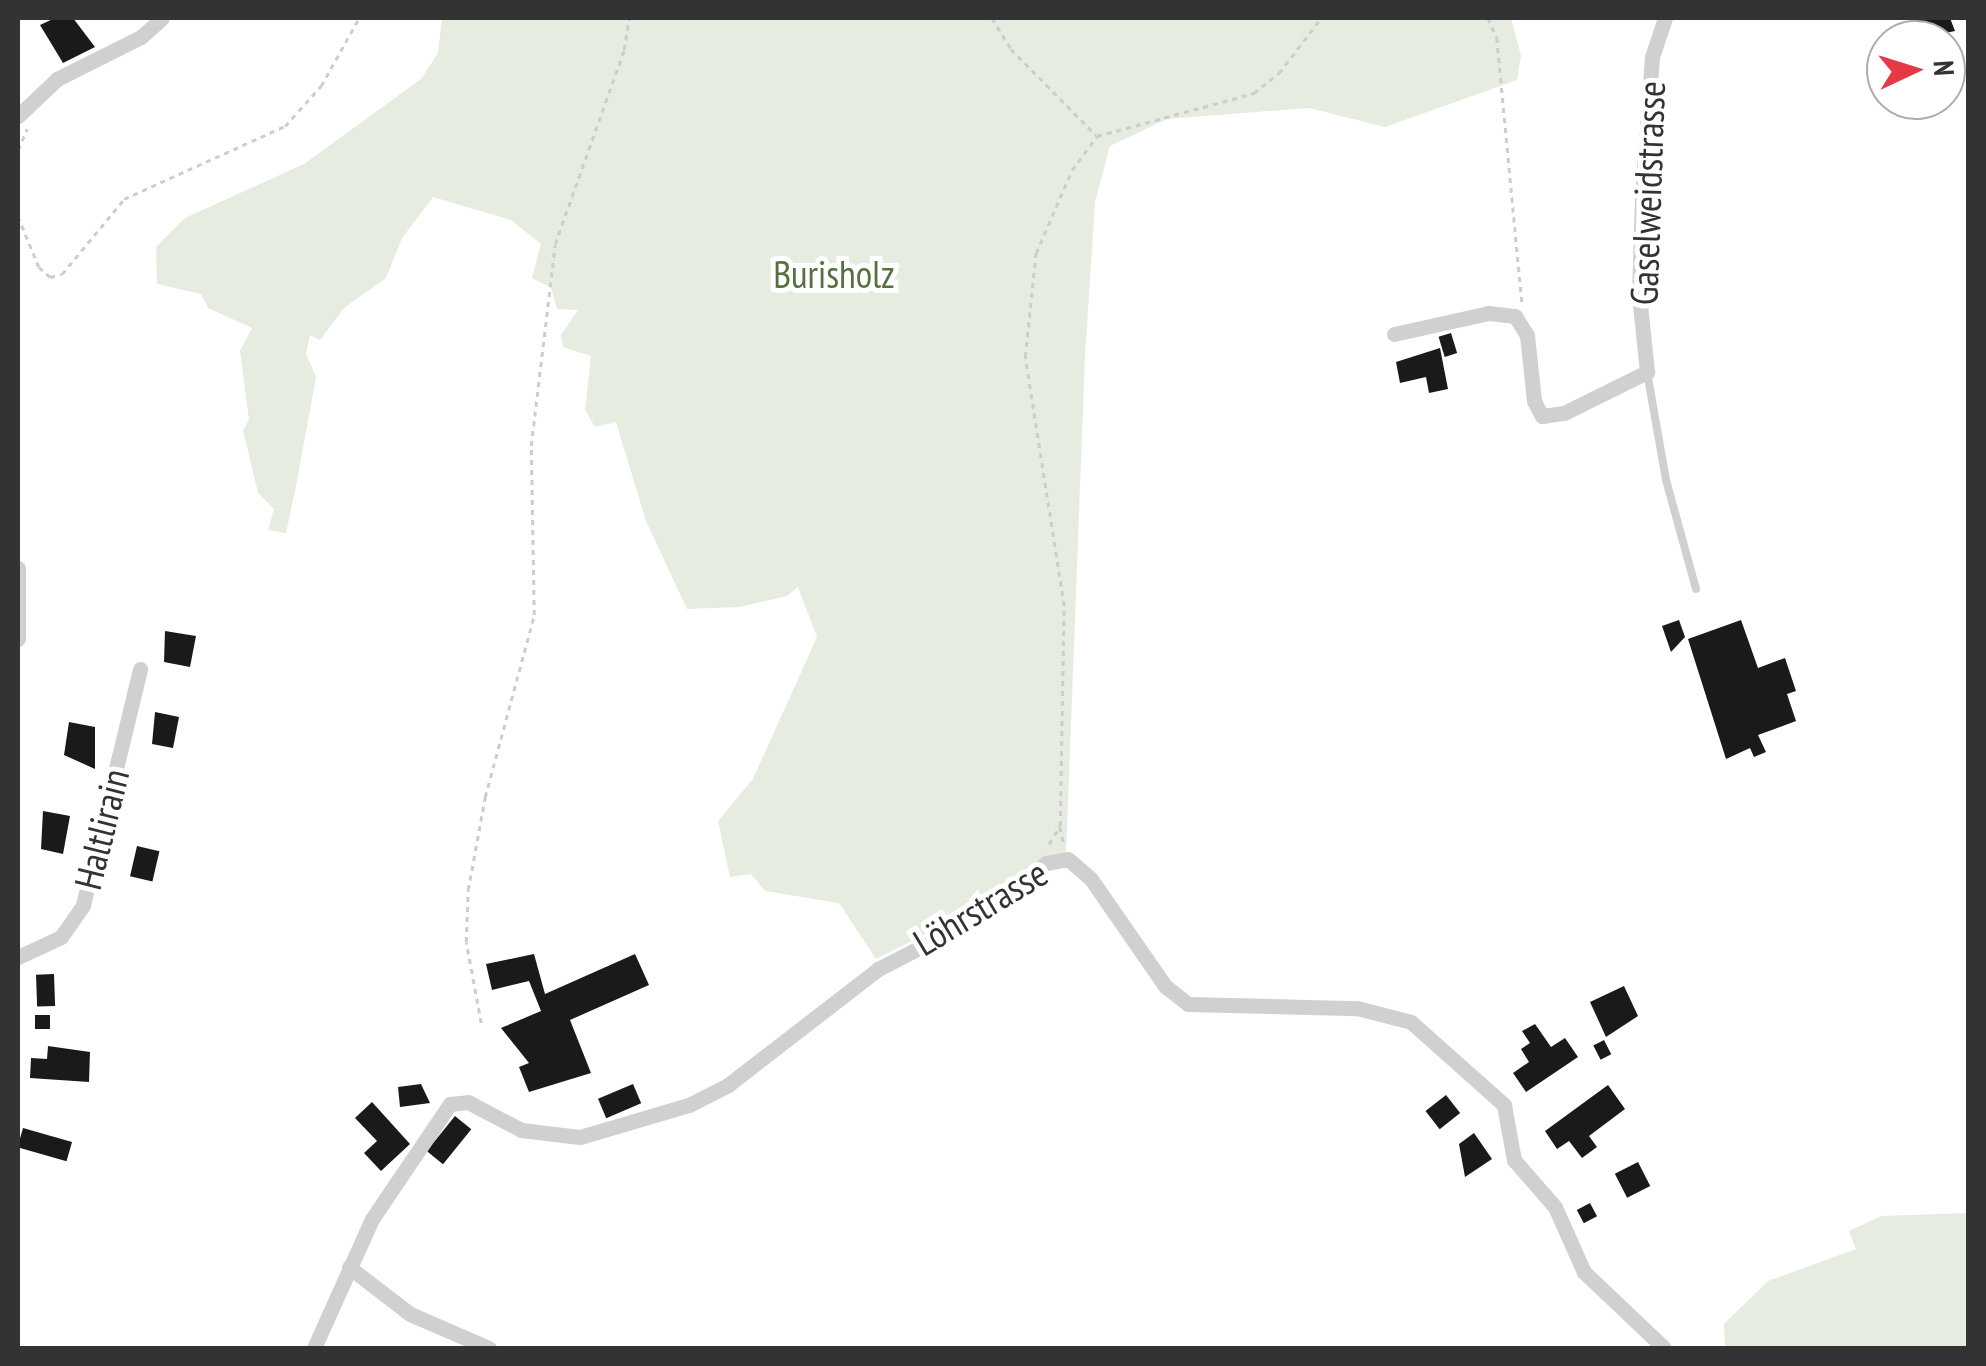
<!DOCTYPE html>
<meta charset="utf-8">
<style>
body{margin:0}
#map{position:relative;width:1986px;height:1366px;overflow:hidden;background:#fff;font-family:"PT Sans Narrow",sans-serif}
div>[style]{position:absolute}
.green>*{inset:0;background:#e6ecdf}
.building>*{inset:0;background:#1a1a1a;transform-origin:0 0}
.path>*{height:2.5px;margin-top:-1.25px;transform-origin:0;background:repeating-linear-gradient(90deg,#cdcdcd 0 5px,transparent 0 10px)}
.service>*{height:8px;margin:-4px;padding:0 4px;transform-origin:4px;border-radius:4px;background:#d0d0d0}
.minor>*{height:15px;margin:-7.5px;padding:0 7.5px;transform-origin:7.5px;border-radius:7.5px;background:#d0d0d0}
span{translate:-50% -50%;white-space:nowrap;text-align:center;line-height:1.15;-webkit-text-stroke:10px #fff;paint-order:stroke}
.street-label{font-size:38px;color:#333}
.park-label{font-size:38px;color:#56703f}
.frame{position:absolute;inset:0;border:20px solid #333;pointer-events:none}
.north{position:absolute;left:1866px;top:20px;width:100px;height:100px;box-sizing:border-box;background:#fff;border:2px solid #adadad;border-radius:50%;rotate:86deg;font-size:28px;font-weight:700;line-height:40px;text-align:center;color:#333}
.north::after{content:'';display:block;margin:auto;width:35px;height:45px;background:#e63946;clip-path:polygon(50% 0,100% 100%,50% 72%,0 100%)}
</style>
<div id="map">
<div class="green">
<div style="clip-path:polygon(442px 18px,1511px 18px,1521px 56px,1517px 80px,1385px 127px,1309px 108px,1167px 119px,1110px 146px,1095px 202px,1085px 356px,1066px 855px,1012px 891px,876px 959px,839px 903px,765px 891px,751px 874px,730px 877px,718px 821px,753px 779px,817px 637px,798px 587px,787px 596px,739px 607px,687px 609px,646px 521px,616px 422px,595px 427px,585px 410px,591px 356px,563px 347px,561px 335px,578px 310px,557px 309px,551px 288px,532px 278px,541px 244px,511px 220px,433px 197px,402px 238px,386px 278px,344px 308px,320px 340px,310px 335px,306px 354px,316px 377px,297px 481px,286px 533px,268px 530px,274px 509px,258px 493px,243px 430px,249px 420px,240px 351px,252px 328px,208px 308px,201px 294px,157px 284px,156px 247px,185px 218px,304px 164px,421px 79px,438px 53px)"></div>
<div style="clip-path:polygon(1968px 1213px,1968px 1348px,1725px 1348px,1724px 1324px,1768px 1281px,1856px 1249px,1849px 1231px,1881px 1216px)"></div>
</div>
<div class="building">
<div style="clip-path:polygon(55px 18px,73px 18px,95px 47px,63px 63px,40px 25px)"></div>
<div style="clip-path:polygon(1919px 18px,1950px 18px,1955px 31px,1913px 40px,1907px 22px)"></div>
<div style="left:1451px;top:333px;width:21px;height:13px;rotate:73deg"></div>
<div style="clip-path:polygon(1440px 348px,1448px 389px,1429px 393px,1426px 377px,1400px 383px,1396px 362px)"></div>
<div style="clip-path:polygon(1679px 620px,1685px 637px,1671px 652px,1662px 626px)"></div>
<div style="clip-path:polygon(1741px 620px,1758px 668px,1785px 658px,1796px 691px,1787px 694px,1796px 721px,1758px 735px,1766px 752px,1754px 757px,1750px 748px,1726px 759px,1688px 639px)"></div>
<div style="clip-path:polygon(165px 631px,196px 636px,190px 667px,164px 662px)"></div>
<div style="clip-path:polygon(155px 712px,179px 717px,173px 748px,152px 744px)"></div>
<div style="clip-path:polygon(69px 722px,95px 727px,95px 769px,64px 755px)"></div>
<div style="clip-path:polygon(43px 811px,70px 816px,63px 854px,41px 849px)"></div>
<div style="left:137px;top:846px;width:23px;height:31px;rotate:13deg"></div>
<div style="clip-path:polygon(534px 954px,545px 994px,635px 954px,649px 985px,570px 1020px,591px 1073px,529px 1092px,519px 1067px,529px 1063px,501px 1028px,541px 1011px,529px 981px,492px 990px,486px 964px)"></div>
<div style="left:54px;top:974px;width:32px;height:18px;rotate:88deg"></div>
<div style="clip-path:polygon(1624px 986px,1638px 1016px,1606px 1037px,1590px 1002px)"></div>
<div style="left:50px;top:1015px;width:14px;height:15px;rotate:90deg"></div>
<div style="clip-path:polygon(1535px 1024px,1551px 1047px,1565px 1038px,1578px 1057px,1526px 1092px,1513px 1073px,1529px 1062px,1521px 1049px,1530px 1043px,1522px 1031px)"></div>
<div style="left:1604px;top:1040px;width:16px;height:12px;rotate:63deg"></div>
<div style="clip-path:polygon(48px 1046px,90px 1052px,89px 1082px,30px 1078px,31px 1058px,47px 1059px)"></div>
<div style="clip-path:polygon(421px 1084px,430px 1103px,400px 1107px,398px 1087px)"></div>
<div style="left:633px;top:1084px;width:21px;height:38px;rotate:67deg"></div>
<div style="clip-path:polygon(1608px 1085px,1625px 1109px,1589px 1136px,1597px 1147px,1582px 1158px,1569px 1141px,1557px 1149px,1545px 1131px)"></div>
<div style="left:1446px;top:1095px;width:23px;height:26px;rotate:52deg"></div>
<div style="clip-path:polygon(372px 1102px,410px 1144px,381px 1171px,364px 1153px,377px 1141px,355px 1118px)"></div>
<div style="left:455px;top:1116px;width:21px;height:45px;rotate:39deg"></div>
<div style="left:23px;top:1128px;width:51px;height:20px;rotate:16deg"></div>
<div style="clip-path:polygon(1474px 1133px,1492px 1159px,1465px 1177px,1459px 1144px)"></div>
<div style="left:1638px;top:1162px;width:27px;height:26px;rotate:63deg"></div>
<div style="left:1590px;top:1203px;width:15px;height:15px;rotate:62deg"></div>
</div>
<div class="path">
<div style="left:992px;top:18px;width:36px;rotate:58deg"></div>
<div style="left:1011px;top:49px;width:121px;rotate:45.3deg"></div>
<div style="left:1488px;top:18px;width:22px;rotate:66deg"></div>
<div style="left:1497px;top:38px;width:265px;rotate:84.6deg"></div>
<div style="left:18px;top:150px;width:23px;rotate:-67deg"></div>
<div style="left:18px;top:216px;width:55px;rotate:67.6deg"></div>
<div style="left:39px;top:267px;width:15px;rotate:42deg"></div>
<div style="left:50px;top:277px;width:12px;rotate:-14deg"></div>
<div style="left:62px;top:274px;width:97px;rotate:-50.4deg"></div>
<div style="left:124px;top:199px;width:177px;rotate:-24.4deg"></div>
<div style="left:285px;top:126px;width:54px;rotate:-48deg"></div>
<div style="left:321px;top:86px;width:78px;rotate:-60.8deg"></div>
<div style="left:1060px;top:827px;width:17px;rotate:77deg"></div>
<div style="left:1049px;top:844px;width:21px;rotate:-59deg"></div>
<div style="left:1060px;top:826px;width:220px;rotate:-89deg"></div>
<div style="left:1064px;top:606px;width:252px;rotate:-98.9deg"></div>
<div style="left:1025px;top:357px;width:105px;rotate:-84deg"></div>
<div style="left:1036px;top:253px;width:90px;rotate:-66.6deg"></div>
<div style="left:1072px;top:170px;width:42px;rotate:-53.7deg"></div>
<div style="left:1097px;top:136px;width:163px;rotate:-15.3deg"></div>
<div style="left:1254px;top:93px;width:32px;rotate:-39deg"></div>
<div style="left:1279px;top:73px;width:69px;rotate:-52.6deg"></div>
<div style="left:481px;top:1023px;width:82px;rotate:-100.5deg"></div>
<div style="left:466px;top:942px;width:52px;rotate:-87.8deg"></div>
<div style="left:468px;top:890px;width:95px;rotate:-79.6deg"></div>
<div style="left:485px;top:797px;width:188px;rotate:-74.9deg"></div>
<div style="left:534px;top:615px;width:169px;rotate:-91deg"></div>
<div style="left:531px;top:446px;width:203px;rotate:-83.2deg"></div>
<div style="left:555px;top:244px;width:206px;rotate:-70.4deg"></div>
<div style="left:624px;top:50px;width:32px;rotate:-81deg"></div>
</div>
<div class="service">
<div style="left:1647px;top:372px;width:110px;rotate:80deg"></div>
<div style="left:1666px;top:480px;width:113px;rotate:74.6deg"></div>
</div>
<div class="minor">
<div style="left:18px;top:116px;width:54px;rotate:-43.5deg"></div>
<div style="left:57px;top:79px;width:94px;rotate:-26.6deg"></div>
<div style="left:141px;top:37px;width:28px;rotate:-42deg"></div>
<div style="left:1394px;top:334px;width:97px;rotate:-12.5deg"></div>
<div style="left:1489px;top:313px;width:26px;rotate:7deg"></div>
<div style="left:1515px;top:316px;width:22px;rotate:58deg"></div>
<div style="left:1527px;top:335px;width:66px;rotate:83.9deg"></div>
<div style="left:1534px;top:401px;width:17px;rotate:62deg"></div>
<div style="left:1542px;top:416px;width:22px;rotate:-8deg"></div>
<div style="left:1564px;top:413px;width:93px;rotate:-26.3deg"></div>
<div style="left:1647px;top:372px;width:78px;rotate:-95.9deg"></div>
<div style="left:1639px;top:294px;width:98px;rotate:-88.2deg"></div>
<div style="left:1642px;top:196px;width:139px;rotate:-85.9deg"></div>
<div style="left:1652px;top:57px;width:41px;rotate:-71.6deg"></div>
<div style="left:18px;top:568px;width:71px;rotate:90deg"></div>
<div style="left:18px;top:957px;width:47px;rotate:-24.9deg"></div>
<div style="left:61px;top:937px;width:39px;rotate:-55deg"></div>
<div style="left:83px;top:905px;width:243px;rotate:-76.4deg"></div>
<div style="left:349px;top:1267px;width:77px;rotate:37.6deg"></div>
<div style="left:410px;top:1314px;width:86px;rotate:23.3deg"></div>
<div style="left:314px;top:1348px;width:141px;rotate:-65.8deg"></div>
<div style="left:372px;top:1219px;width:139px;rotate:-55.9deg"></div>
<div style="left:450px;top:1104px;width:18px;rotate:-6deg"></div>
<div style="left:468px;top:1102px;width:60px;rotate:27.8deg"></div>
<div style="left:521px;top:1130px;width:59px;rotate:6.8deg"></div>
<div style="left:580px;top:1137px;width:114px;rotate:-16.4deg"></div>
<div style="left:689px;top:1105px;width:44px;rotate:-27.1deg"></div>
<div style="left:728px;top:1085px;width:190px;rotate:-37.7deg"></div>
<div style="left:878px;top:969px;width:114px;rotate:-27.2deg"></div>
<div style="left:979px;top:917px;width:86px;rotate:-38.9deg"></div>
<div style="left:1046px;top:863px;width:22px;rotate:-10deg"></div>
<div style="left:1068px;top:859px;width:30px;rotate:41deg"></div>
<div style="left:1091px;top:879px;width:130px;rotate:55.3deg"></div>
<div style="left:1165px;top:986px;width:29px;rotate:38deg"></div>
<div style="left:1188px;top:1004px;width:169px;rotate:1.4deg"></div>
<div style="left:1357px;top:1008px;width:56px;rotate:14.5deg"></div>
<div style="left:1411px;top:1022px;width:125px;rotate:41.7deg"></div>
<div style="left:1504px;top:1105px;width:56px;rotate:79.7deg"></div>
<div style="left:1514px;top:1160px;width:62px;rotate:48.9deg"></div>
<div style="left:1555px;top:1207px;width:71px;rotate:66deg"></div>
<div style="left:1584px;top:1272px;width:110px;rotate:43.5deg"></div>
</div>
<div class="street-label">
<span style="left:1647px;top:193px;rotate:-88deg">Gaselweidstrasse</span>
<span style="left:101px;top:829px;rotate:-76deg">Haltlirain</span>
<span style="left:980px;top:907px;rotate:-31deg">Löhrstrasse</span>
</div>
<div class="park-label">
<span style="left:834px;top:274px">Burisholz</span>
</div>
<div class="frame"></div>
<div class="north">N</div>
</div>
